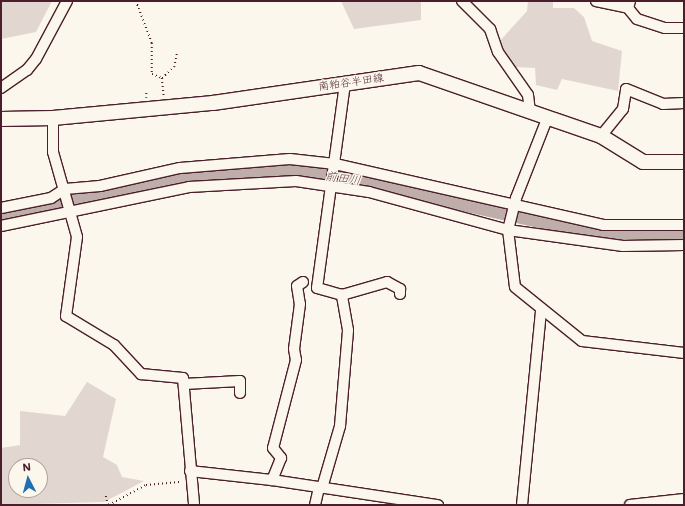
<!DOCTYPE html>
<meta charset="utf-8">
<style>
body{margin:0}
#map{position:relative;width:685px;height:506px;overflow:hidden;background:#fbf7ec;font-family:Mali,"Klee One",sans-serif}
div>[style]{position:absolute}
.green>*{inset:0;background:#e2d7d0}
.river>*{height:15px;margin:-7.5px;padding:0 7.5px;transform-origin:7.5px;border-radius:7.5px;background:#bfadaa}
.path>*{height:1.5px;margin-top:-0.75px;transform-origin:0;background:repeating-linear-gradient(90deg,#4a1f2b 0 1px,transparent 0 4px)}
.roads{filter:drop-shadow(1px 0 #4a1f2b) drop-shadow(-1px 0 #4a1f2b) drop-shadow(0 1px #4a1f2b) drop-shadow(0 -1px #4a1f2b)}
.minor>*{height:10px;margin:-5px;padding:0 5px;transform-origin:5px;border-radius:5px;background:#fbf7ec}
.secondary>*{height:14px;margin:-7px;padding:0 7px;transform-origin:7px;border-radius:7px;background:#fbf7ec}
span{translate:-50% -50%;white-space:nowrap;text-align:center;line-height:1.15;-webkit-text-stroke:3px #fbf7ec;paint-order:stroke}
.street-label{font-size:11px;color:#4a1f2b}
.water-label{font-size:12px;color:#6d4a51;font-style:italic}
.frame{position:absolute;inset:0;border:2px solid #4a1f2b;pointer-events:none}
.north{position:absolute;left:8px;top:458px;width:40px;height:40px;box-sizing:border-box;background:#fbf7ec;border:1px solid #b4a19f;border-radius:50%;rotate:354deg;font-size:11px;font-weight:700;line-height:16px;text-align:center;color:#4a1f2b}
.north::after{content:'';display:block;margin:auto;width:14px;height:18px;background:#1f6fb2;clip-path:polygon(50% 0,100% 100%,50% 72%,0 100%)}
</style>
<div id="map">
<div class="green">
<div style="clip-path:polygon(1px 1px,52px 1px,36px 32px,1px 39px)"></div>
<div style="clip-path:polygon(341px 1px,421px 1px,421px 20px,354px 29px)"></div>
<div style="clip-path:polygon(528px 1px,553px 1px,553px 8px,574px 8px,584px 17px,592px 41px,622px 51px,618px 91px,562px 79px,557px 90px,536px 85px,535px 68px,515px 67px,499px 42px,527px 11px)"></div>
<div style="clip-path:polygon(evenodd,87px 382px,116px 399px,103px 457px,117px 465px,122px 477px,144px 481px,104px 502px,1px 505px,1px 448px,20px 445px,20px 411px,65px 416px,87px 382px,16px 466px,40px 466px,40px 490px,16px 490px,16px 466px)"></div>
</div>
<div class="river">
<div style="left:1px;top:217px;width:193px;rotate:-11.9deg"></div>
<div style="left:190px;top:177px;width:87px;rotate:-4.6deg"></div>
<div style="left:277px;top:170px;width:82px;rotate:7deg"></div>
<div style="left:358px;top:180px;width:249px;rotate:12.5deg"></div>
<div style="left:601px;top:234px;width:83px;rotate:0.7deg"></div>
</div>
<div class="path">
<div style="left:136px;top:1px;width:45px;rotate:69.1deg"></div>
<div style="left:152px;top:43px;width:31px;rotate:90deg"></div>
<div style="left:152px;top:74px;width:11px;rotate:22deg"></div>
<div style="left:162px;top:78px;width:19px;rotate:84deg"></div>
<div style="left:162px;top:78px;width:16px;rotate:-43deg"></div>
<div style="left:174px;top:67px;width:16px;rotate:-79deg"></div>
<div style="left:146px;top:98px;width:6px;rotate:-90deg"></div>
<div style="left:106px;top:496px;width:9px;rotate:77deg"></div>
<div style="left:109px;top:505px;width:42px;rotate:-28.4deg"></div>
<div style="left:146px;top:485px;width:36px;rotate:-5deg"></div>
</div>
<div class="roads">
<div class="minor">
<div style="left:462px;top:1px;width:40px;rotate:45deg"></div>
<div style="left:490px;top:29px;width:24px;rotate:71deg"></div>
<div style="left:498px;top:52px;width:52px;rotate:55.1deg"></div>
<div style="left:528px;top:95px;width:16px;rotate:83deg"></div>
<div style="left:596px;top:1px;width:33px;rotate:12deg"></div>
<div style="left:630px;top:1px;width:7px;rotate:106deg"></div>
<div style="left:628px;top:8px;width:14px;rotate:51deg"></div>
<div style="left:637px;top:19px;width:29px;rotate:18deg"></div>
<div style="left:665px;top:28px;width:19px"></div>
<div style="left:1px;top:88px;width:32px;rotate:-35deg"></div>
<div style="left:27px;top:70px;width:14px;rotate:-51deg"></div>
<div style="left:36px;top:59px;width:66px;rotate:-61.9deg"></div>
<div style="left:53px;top:118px;width:34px;rotate:90deg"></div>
<div style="left:53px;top:152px;width:88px;rotate:74.2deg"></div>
<div style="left:77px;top:237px;width:80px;rotate:97.9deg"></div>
<div style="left:66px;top:316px;width:56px;rotate:31.1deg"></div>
<div style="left:114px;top:345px;width:40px;rotate:47deg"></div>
<div style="left:141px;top:374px;width:42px;rotate:5.4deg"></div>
<div style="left:183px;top:378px;width:127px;rotate:85deg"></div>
<div style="left:547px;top:119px;width:85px;rotate:111.4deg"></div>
<div style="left:516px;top:198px;width:33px;rotate:104deg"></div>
<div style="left:508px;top:230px;width:57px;rotate:83deg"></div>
<div style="left:515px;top:287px;width:86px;rotate:38.9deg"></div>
<div style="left:582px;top:341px;width:103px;rotate:6.7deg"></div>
<div style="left:601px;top:136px;width:35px;rotate:-51deg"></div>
<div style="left:623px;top:109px;width:20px;rotate:-81deg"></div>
<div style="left:626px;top:89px;width:40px;rotate:22deg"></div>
<div style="left:663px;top:104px;width:21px;rotate:-3deg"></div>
<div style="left:1px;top:208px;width:51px;rotate:-11.3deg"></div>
<div style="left:51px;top:198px;width:17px;rotate:-33deg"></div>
<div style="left:65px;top:189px;width:35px;rotate:-5deg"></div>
<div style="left:100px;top:186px;width:82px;rotate:-12.7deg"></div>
<div style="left:180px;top:168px;width:110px;rotate:-4.7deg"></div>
<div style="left:290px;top:159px;width:45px;rotate:6.3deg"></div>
<div style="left:335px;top:164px;width:275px;rotate:12.8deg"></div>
<div style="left:603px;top:225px;width:81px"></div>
<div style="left:1px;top:226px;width:192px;rotate:-11.7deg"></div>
<div style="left:189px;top:187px;width:107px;rotate:-3.2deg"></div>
<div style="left:296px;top:181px;width:74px;rotate:8.6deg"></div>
<div style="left:369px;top:192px;width:144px;rotate:15.3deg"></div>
<div style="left:508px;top:230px;width:116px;rotate:7.9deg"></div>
<div style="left:623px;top:246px;width:61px;rotate:-0.9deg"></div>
<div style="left:303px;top:282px;width:7px;rotate:146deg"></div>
<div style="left:297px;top:286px;width:18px;rotate:81deg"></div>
<div style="left:300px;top:304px;width:45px;rotate:97.6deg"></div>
<div style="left:294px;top:349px;width:11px;rotate:80deg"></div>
<div style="left:296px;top:360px;width:91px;rotate:104.6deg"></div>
<div style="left:273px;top:448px;width:13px;rotate:51deg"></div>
<div style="left:281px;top:458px;width:24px;rotate:112deg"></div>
<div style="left:272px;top:480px;width:168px;rotate:8.6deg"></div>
<div style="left:342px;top:295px;width:26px;rotate:-164deg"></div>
<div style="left:317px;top:288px;width:207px;rotate:-82.2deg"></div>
<div style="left:184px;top:384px;width:56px;rotate:-3.1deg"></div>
<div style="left:240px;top:381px;width:12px;rotate:90deg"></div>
<div style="left:190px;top:471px;width:82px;rotate:6.3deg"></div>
<div style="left:322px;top:488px;width:65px;rotate:-73.8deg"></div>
<div style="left:340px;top:426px;width:96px;rotate:-85.2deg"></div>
<div style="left:348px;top:330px;width:36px;rotate:-100deg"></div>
<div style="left:342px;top:295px;width:47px;rotate:-16.1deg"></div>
<div style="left:387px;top:282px;width:15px;rotate:28deg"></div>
<div style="left:400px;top:289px;width:5px;rotate:90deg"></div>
<div style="left:315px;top:505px;width:18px;rotate:-77deg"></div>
<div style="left:522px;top:505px;width:196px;rotate:-84.4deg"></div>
<div style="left:630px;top:505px;width:54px;rotate:-6.3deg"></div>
</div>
<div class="secondary">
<div style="left:1px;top:119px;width:52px;rotate:-1.1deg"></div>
<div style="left:53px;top:118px;width:161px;rotate:-5.4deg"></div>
<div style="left:213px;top:103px;width:208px;rotate:-8.3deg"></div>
<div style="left:419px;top:73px;width:193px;rotate:19.1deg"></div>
<div style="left:601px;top:136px;width:49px;rotate:31.8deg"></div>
<div style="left:643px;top:162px;width:41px"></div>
</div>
</div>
<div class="street-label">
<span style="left:351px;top:82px;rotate:-8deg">南粕谷半田線</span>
</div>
<div class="water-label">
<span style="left:343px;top:178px;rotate:8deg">前田川</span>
</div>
<div class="frame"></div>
<div class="north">N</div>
</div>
